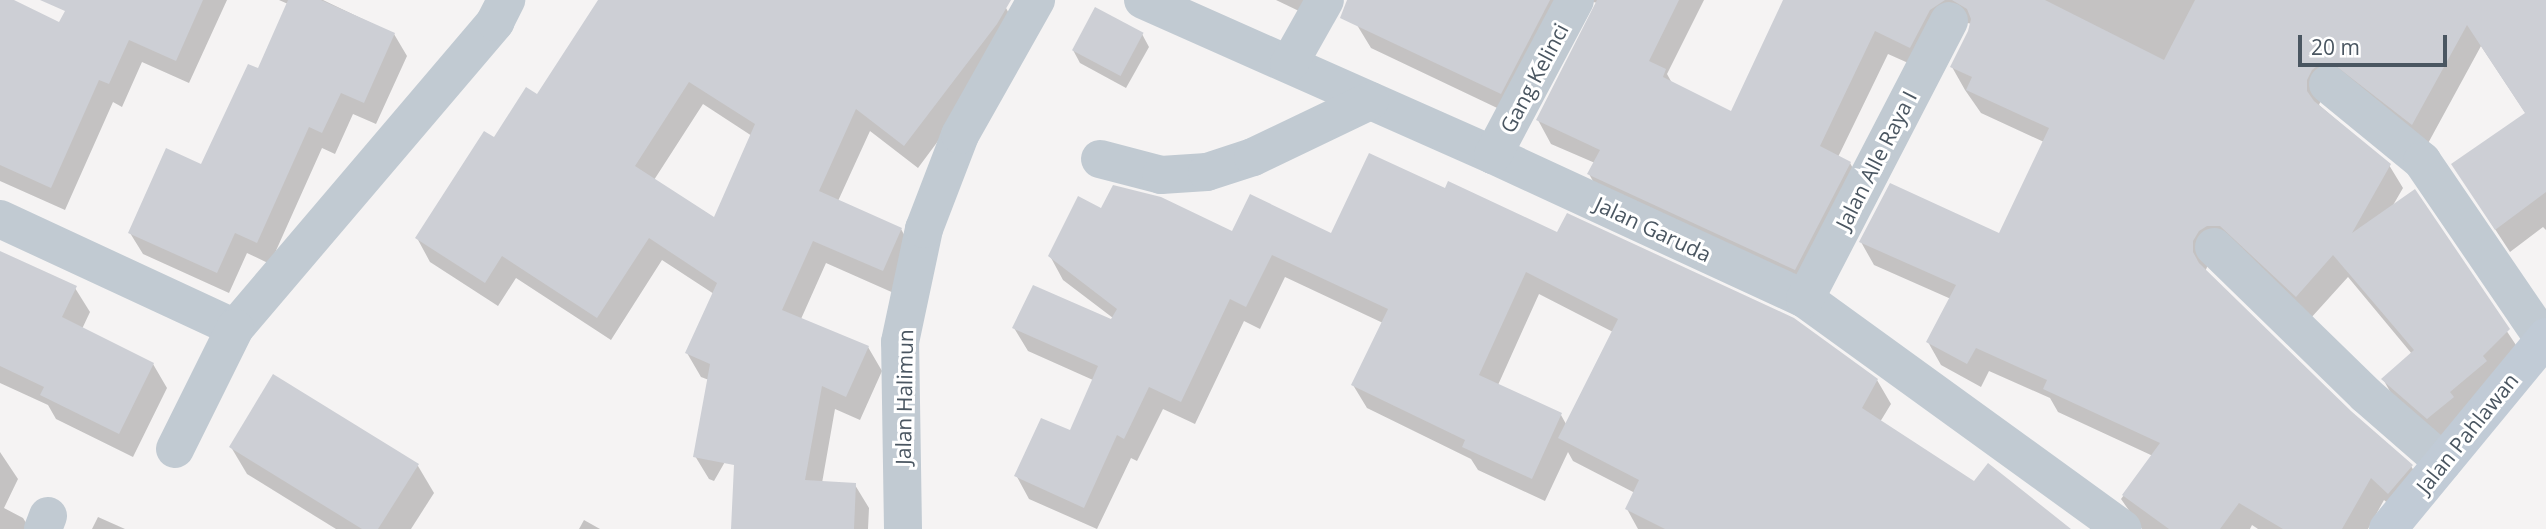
<!DOCTYPE html>
<style>
body{margin:0}
#map{position:relative;width:2546px;height:529px;overflow:hidden;background:#f5f3f3;font-family:"Open Sans",sans-serif}
div>[style]{position:absolute}
.shadow>*{inset:0;background:#0003}
.building>*{inset:0;background:#cdcfd5;transform-origin:0 0}
.street>*{height:38px;margin:-19px;padding:0 19px;transform-origin:19px;border-radius:19px;background:#c1cad2}
.secondary>*{height:38px;margin:-19px;padding:0 19px;transform-origin:19px;border-radius:19px;background:#c1cbd6}
span{translate:-50% -50%;white-space:nowrap;text-align:center;line-height:1.15;-webkit-text-stroke:6px #fff;paint-order:stroke}
.street-label{font-size:21px;color:#4a5661}
.scale{position:absolute;left:2298px;top:35px;width:149px;height:32px;box-sizing:border-box;border:4px solid #4a5661;border-top:0;padding-left:9px;font-size:21px;line-height:24px;white-space:nowrap;color:#4a5661;-webkit-text-stroke:5px #fff;paint-order:stroke}
</style>
<div id="map">
<div class="shadow">
<div style="clip-path:polygon(0 0,10px 0,60px 25px,71px 0,227px 0,189px 83px,142px 62px,122px 107px,113px 102px,65px 210px,0 181px)"></div>
<div style="clip-path:polygon(279px 0,323px 0,394px 34px,407px 56px,376px 124px,353px 114px,335px 154px,322px 148px,270px 264px,247px 253px,229px 293px,143px 254px,130px 233px,202px 166px,259px 71px,288px 4px)"></div>
<div style="clip-path:polygon(evenodd,599px 0,995px 0,1006px 8px,1019px 32px,918px 168px,870px 131px,838px 201px,901px 229px,914px 253px,896px 294px,826px 263px,801px 319px,868px 347px,882px 371px,860px 420px,835px 409px,822px 483px,855px 485px,869px 508px,868px 529px,733px 529px,738px 439px,714px 481px,709px 479px,695px 456px,709px 380px,701px 377px,687px 353px,714px 294px,662px 260px,611px 340px,516px 278px,498px 306px,430px 262px,417px 238px,494px 140px,538px 97px,599px 0,703px 104px,752px 136px,715px 219px,654px 180px,703px 104px)"></div>
<div style="clip-path:polygon(1276px 0,1307px 0,1301px 12px)"></div>
<div style="clip-path:polygon(1369px 0,1704px 0,1667px 74px,1672px 83px,1732px 114px,1784px 0,2546px 0,2546px 230px,2543px 227px,2510px 252px,2453px 165px,2526px 114px,2481px 46px,2426px 147px,2324px 93px,2319px 105px,2389px 165px,2403px 188px,2392px 207px,2414px 192px,2522px 354px,2442px 442px,2396px 402px,2383px 379px,2412px 354px,2348px 277px,2310px 319px,2212px 255px,2205px 272px,2350px 412px,2411px 466px,2425px 489px,2402px 516px,2384px 500px,2368px 529px,2258px 529px,2252px 525px,2250px 529px,2142px 529px,2121px 499px,2153px 456px,2058px 412px,2050px 398px,1989px 371px,1981px 387px,1941px 365px,1928px 342px,1951px 299px,1874px 265px,1861px 242px,1999px 235px,2044px 142px,1981px 113px,1965px 90px,1952px 67px,1972px 24px,1963px 22px,1924px 70px,1888px 54px,1838px 157px,1850px 163px,1863px 186px,1809px 293px,1602px 197px,1589px 174px,1595px 163px,1551px 144px,1538px 120px,1598px 3px,1588px 1px,1514px 116px,1371px 48px,1357px 25px)"></div>
<div style="clip-path:polygon(1142px 34px,1149px 47px,1126px 88px,1080px 63px,1073px 50px)"></div>
<div style="clip-path:polygon(evenodd,1369px 155px,1877px 380px,1891px 404px,1880px 422px,1974px 483px,2069px 529px,1638px 529px,1627px 509px,1635px 493px,1573px 461px,1568px 452px,1545px 501px,1478px 470px,1471px 459px,1367px 408px,1353px 385px,1383px 323px,1285px 277px,1260px 329px,1244px 321px,1195px 424px,1163px 409px,1137px 461px,1131px 458px,1097px 529px,1029px 499px,1016px 475px,1071px 432px,1093px 380px,1028px 351px,1014px 328px,1111px 322px,1113px 318px,1063px 280px,1050px 256px,1102px 210px,1233px 233px,1332px 236px,1369px 155px,1539px 294px,1613px 332px,1566px 424px,1561px 415px,1498px 385px,1539px 294px)"></div>
<div style="clip-path:polygon(0 252px,75px 288px,90px 312px,82px 329px,153px 364px,167px 388px,133px 457px,56px 419px,48px 405px,0 383px)"></div>
<div style="clip-path:polygon(231px 447px,418px 466px,434px 493px,411px 529px,336px 529px,247px 474px)"></div>
<div style="clip-path:polygon(0 452px,18px 479px,4px 508px,23px 518px,30px 529px,0 529px)"></div>
<div style="clip-path:polygon(98px 517px,125px 529px,92px 529px)"></div>
<div style="clip-path:polygon(584px 520px,600px 529px,579px 529px)"></div>
</div>
<div class="building">
<div style="clip-path:polygon(0 0,14px 0,59px 22px,65px 11px,40px 0,203px 0,176px 61px,129px 40px,109px 84px,99px 80px,51px 188px,0 165px)"></div>
<div style="clip-path:polygon(288px 0,321px 0,395px 33px,364px 103px,341px 93px,322px 133px,309px 127px,257px 243px,235px 233px,217px 273px,128px 233px,166px 148px,201px 164px,248px 64px,258px 68px)"></div>
<div style="clip-path:polygon(evenodd,598px 0,1011px 0,997px 24px,904px 146px,856px 109px,819px 191px,902px 228px,901px 230px,883px 271px,813px 241px,782px 310px,869px 346px,846px 397px,822px 386px,805px 480px,856px 483px,854px 529px,731px 529px,734px 465px,693px 457px,710px 364px,685px 353px,717px 283px,649px 238px,597px 318px,502px 256px,485px 283px,415px 238px,484px 131px,494px 137px,526px 87px,537px 94px,598px 0,689px 82px,755px 124px,714px 217px,635px 166px,689px 82px)"></div>
<div style="clip-path:polygon(1347px 0,1550px 0,1501px 94px,1340px 18px)"></div>
<div style="clip-path:polygon(1597px 0,1679px 0,1649px 61px,1666px 69px,1663px 77px,1731px 111px,1783px 0,1945px 0,1930px 10px,1910px 48px,1875px 31px,1820px 146px,1851px 162px,1795px 270px,1587px 174px,1600px 150px,1536px 120px)"></div>
<div style="clip-path:polygon(1952px 0,2045px 0,2164px 60px,2195px 0,2546px 0,2546px 192px,2495px 230px,2451px 164px,2525px 113px,2467px 25px,2412px 125px,2332px 63px,2320px 64px,2312px 70px,2307px 80px,2307px 91px,2314px 101px,2391px 164px,2352px 233px,2415px 189px,2510px 329px,2483px 356px,2487px 361px,2450px 392px,2454px 397px,2427px 419px,2381px 379px,2414px 350px,2333px 255px,2296px 297px,2220px 226px,2207px 226px,2199px 231px,2193px 241px,2193px 252px,2199px 263px,2351px 411px,2413px 465px,2388px 494px,2371px 478px,2342px 529px,2283px 529px,2239px 503px,2220px 529px,2169px 529px,2122px 495px,2160px 443px,2043px 389px,2047px 380px,1976px 348px,1967px 364px,1926px 342px,1956px 285px,1859px 242px,1890px 183px,1999px 233px,2049px 128px,1966px 90px,1972px 77px,1950px 67px,1968px 31px,1971px 19px,1967px 9px)"></div>
<div style="left:1095px;top:7px;width:55px;height:49px;rotate:28deg"></div>
<div style="clip-path:polygon(1369px 153px,1445px 188px,1448px 181px,1557px 232px,1567px 213px,1794px 318px,1878px 379px,1862px 408px,1974px 481px,1988px 463px,2071px 529px,1665px 529px,1625px 509px,1639px 480px,1558px 438px,1618px 319px,1526px 272px,1479px 375px,1562px 413px,1532px 479px,1462px 447px,1465px 440px,1351px 385px,1388px 309px,1272px 255px,1246px 307px,1230px 299px,1181px 402px,1149px 387px,1124px 439px,1117px 435px,1084px 508px,1014px 476px,1041px 418px,1070px 430px,1098px 366px,1012px 328px,1033px 285px,1111px 319px,1117px 309px,1048px 256px,1078px 196px,1101px 208px,1113px 185px,1161px 197px,1232px 231px,1250px 194px,1331px 233px)"></div>
<div style="clip-path:polygon(0 251px,77px 286px,62px 317px,154px 363px,119px 434px,40px 395px,44px 387px,0 366px)"></div>
<div style="clip-path:polygon(273px 374px,419px 464px,378px 529px,362px 529px,229px 447px)"></div>
</div>
<div class="street">
<div style="left:1143px;top:0;width:383px;rotate:23.9deg"></div>
<div style="left:1493px;top:155px;width:344px;rotate:24.8deg"></div>
<div style="left:1805px;top:299px;width:392px;rotate:35.9deg"></div>
<div style="left:1289px;top:64px;width:73px;rotate:-60.6deg"></div>
<div style="left:2328px;top:84px;width:122px;rotate:39.3deg"></div>
<div style="left:2422px;top:161px;width:217px;rotate:55.7deg"></div>
<div style="left:1493px;top:155px;width:175px;rotate:-62.1deg"></div>
<div style="left:1100px;top:159px;width:63px;rotate:14.7deg"></div>
<div style="left:1161px;top:175px;width:46px;rotate:-3.7deg"></div>
<div style="left:1207px;top:172px;width:48px;rotate:-18.1deg"></div>
<div style="left:1253px;top:157px;width:130px;rotate:-25.6deg"></div>
<div style="left:0;top:219px;width:259px;rotate:24.9deg"></div>
<div style="left:235px;top:328px;width:402px;rotate:-49.6deg"></div>
<div style="left:495px;top:22px;width:25px;rotate:-63deg"></div>
<div style="left:2214px;top:247px;width:212px;rotate:44.2deg"></div>
<div style="left:2366px;top:395px;width:102px;rotate:41deg"></div>
<div style="left:1805px;top:299px;width:313px;rotate:-62.6deg"></div>
<div style="left:175px;top:449px;width:135px;rotate:-63.6deg"></div>
<div style="left:43px;top:529px;width:14px;rotate:-69deg"></div>
<div style="left:903px;top:529px;width:187px;rotate:-90.9deg"></div>
<div style="left:900px;top:342px;width:116px;rotate:-78deg"></div>
<div style="left:924px;top:229px;width:101px;rotate:-69deg"></div>
<div style="left:960px;top:135px;width:155px;rotate:-60.6deg"></div>
</div>
<div class="secondary">
<div style="left:2388px;top:529px;width:249px;rotate:-50.5deg"></div>
</div>
<div class="street-label">
<span style="left:1534px;top:78px;rotate:-62deg">Gang Kelinci</span>
<span style="left:1876px;top:160px;rotate:-63deg">Jalan Alle Raya I</span>
<span style="left:1653px;top:229px;rotate:25deg">Jalan Garuda</span>
<span style="left:904px;top:397px;rotate:-89deg">Jalan Halimun</span>
<span style="left:2467px;top:433px;rotate:-51deg">Jalan Pahlawan</span>
</div>
<div class="scale">20 m</div>
</div>
